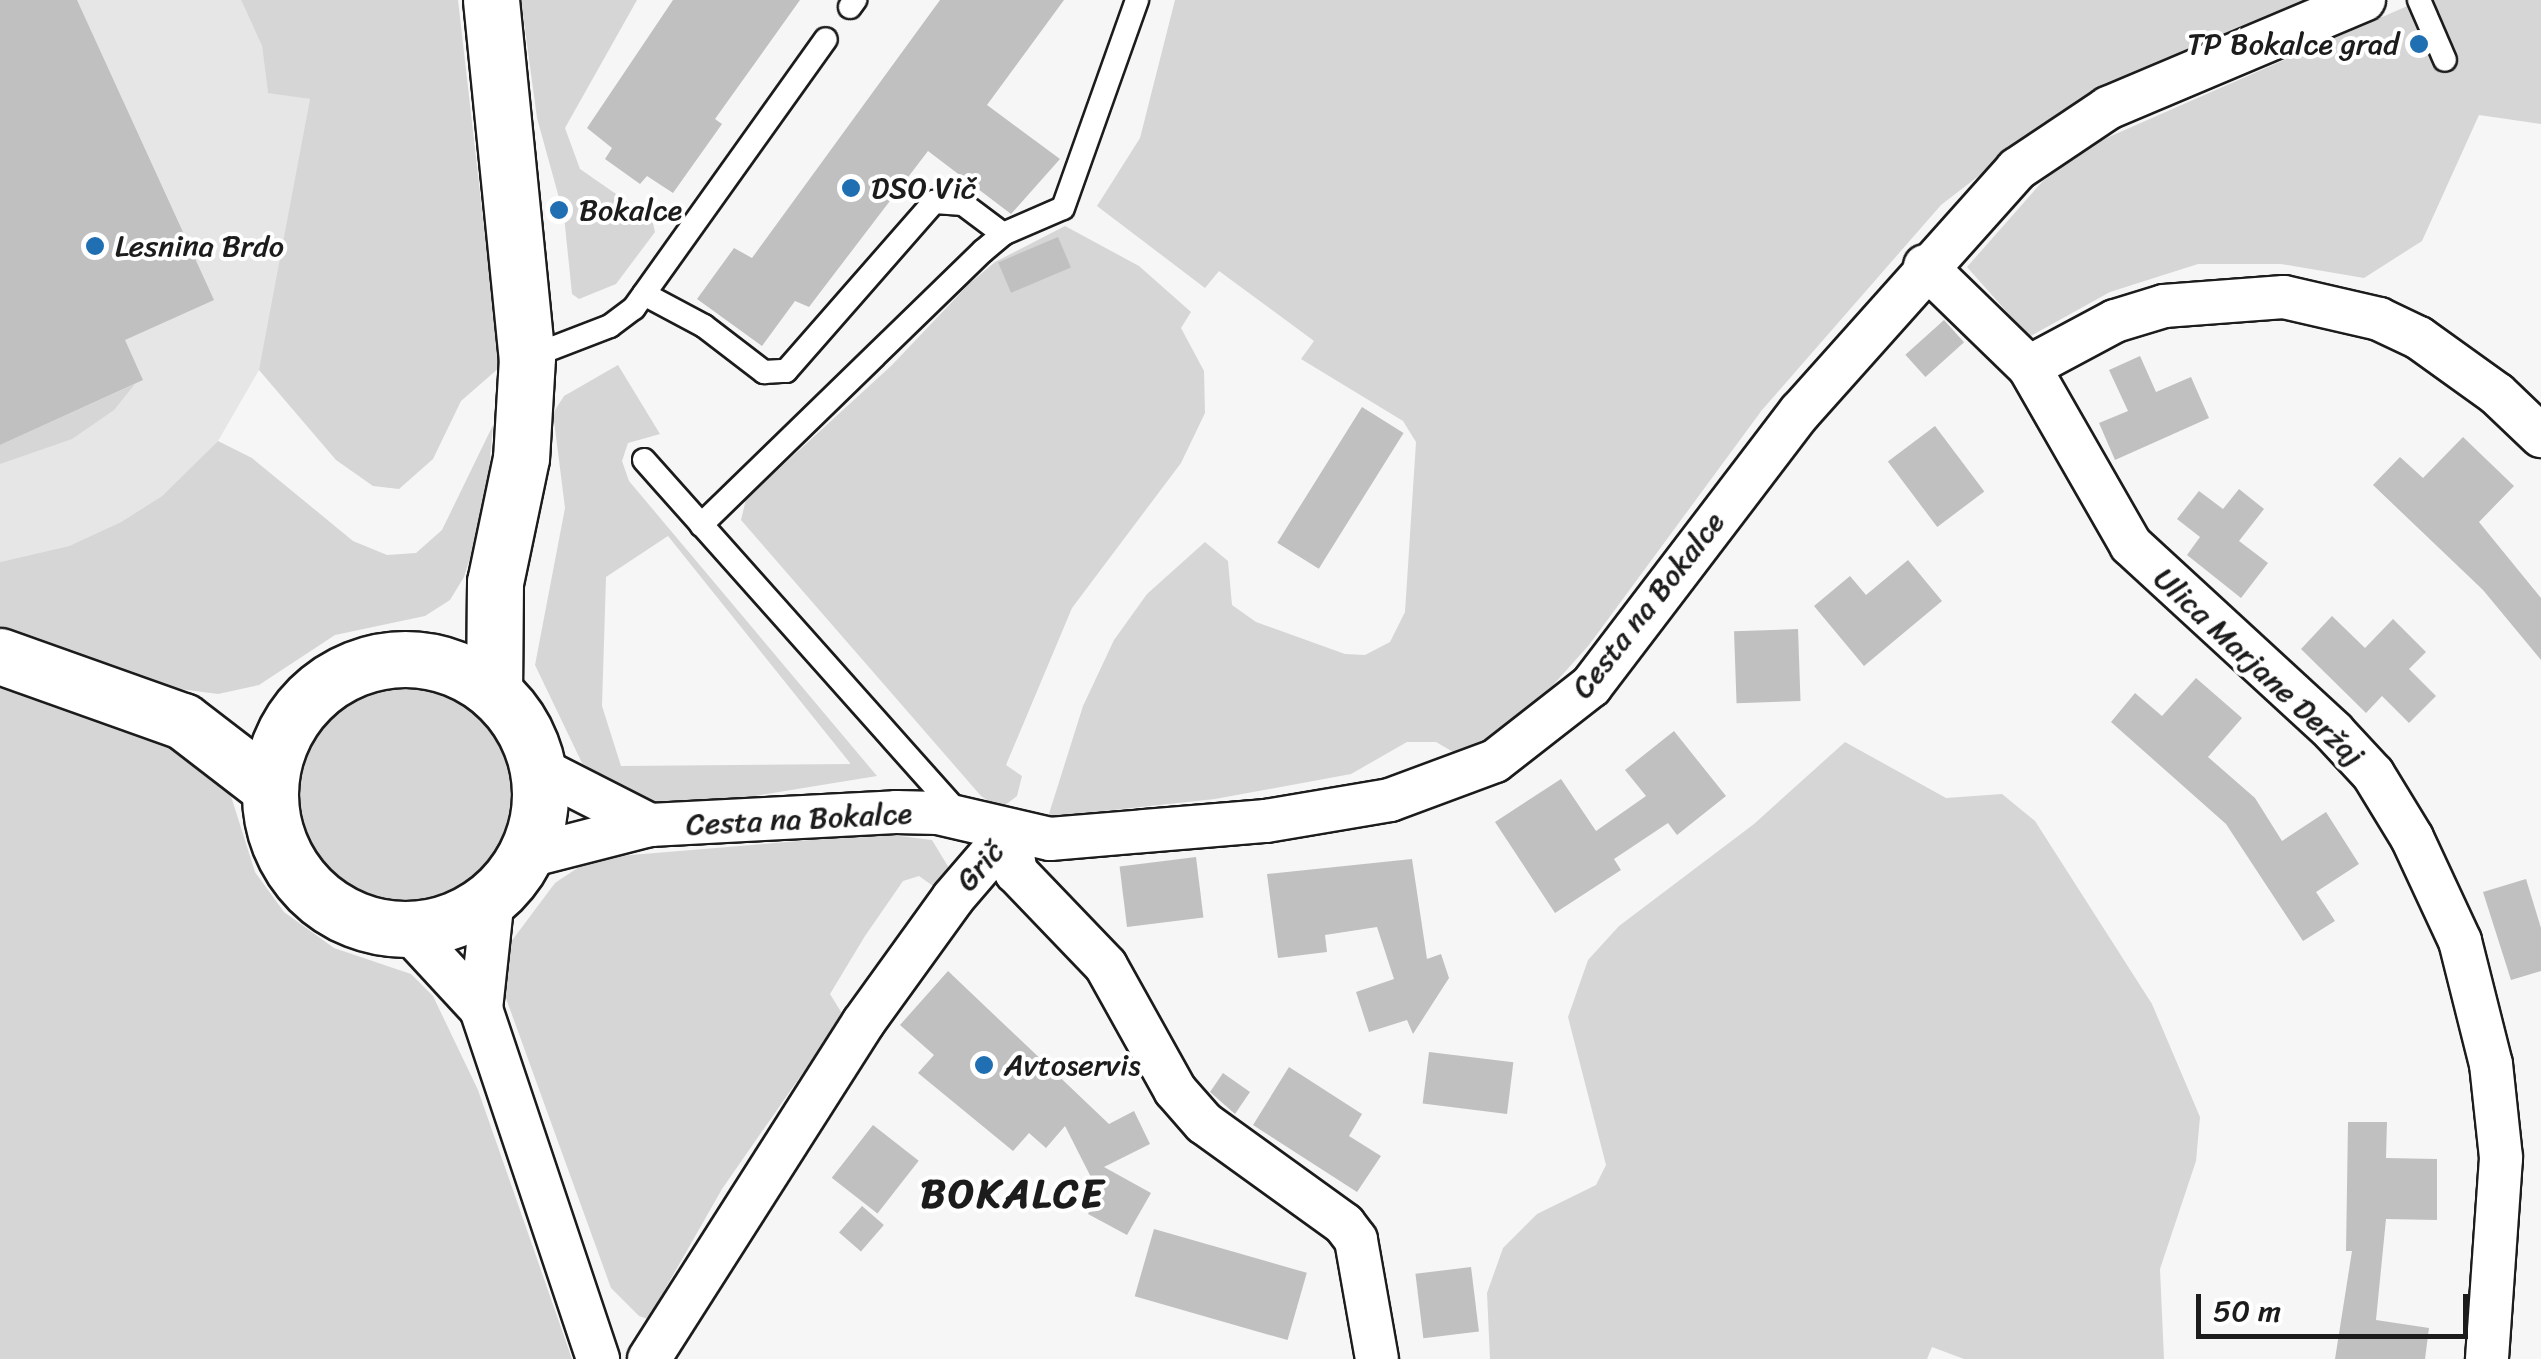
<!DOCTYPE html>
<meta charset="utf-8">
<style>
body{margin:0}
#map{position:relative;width:2541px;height:1359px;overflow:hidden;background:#f6f6f6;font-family:Sriracha,sans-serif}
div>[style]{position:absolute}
.built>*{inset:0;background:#e6e6e6}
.green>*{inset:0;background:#d6d6d6}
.round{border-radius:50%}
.building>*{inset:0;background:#c0c0c0;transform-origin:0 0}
.roads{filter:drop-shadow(2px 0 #1c1c1c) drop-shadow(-2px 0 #1c1c1c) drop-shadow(0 2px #1c1c1c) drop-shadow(0 -2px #1c1c1c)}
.service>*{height:22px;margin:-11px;padding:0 11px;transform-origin:11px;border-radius:11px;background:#fff}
.minor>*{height:42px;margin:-21px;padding:0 21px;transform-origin:21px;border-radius:21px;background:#fff}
.tertiary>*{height:55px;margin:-27.5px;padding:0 27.5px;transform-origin:27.5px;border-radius:27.5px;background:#fff}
.tertiary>.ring{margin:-27.5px;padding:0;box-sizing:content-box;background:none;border:55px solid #fff;border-radius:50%}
.dots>*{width:28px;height:28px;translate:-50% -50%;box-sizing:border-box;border:5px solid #fff;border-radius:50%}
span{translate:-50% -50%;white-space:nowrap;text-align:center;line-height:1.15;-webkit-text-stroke:8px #fff;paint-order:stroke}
.poi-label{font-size:30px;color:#1c1c1c}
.right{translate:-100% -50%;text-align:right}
.left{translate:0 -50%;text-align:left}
.street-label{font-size:30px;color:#1c1c1c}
.district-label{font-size:40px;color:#1c1c1c;font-weight:700;letter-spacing:2.5px}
.scale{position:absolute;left:2196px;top:1294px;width:272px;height:45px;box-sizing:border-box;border:5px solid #1c1c1c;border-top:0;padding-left:12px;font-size:30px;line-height:35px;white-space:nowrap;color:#1c1c1c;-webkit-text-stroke:8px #fff;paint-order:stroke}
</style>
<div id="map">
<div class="built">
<div style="clip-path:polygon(0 0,241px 0,262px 46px,268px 92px,310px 99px,269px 335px,259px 370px,218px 441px,162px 496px,121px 522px,69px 546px,0 562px)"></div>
</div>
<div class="green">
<div style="clip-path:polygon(241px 0,458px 0,500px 367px,461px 401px,433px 459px,399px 489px,373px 486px,336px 460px,259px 370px,310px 99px,268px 93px,262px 46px)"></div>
<div style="clip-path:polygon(521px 0,637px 0,565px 128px,580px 169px,652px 219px,655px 232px,616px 284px,579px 299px,572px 294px,564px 216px,537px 118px)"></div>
<div style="clip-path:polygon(1175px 0,2307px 0,2122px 77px,2068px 107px,1941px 205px,1762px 410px,1589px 645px,1519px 723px,1455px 753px,1436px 742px,1407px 742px,1351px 774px,1215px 799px,1048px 817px,1083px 706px,1114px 640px,1147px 594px,1205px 542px,1228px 561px,1232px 605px,1256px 622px,1345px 654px,1365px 655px,1390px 642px,1405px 612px,1416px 442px,1403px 421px,1301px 359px,1314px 341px,1219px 271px,1205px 288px,1097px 206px,1140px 138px)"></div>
<div style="clip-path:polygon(2421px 0,2541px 0,2541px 124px,2479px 115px,2422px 241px,2364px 278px,2281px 264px,2198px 264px,2110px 292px,2029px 337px,1967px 267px,2042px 182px,2086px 147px)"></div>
<div style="clip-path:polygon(1065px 226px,1139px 266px,1191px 312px,1181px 328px,1204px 371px,1205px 413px,1181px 463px,1072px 608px,1006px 765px,1022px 776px,1017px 796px,1000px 809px,981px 796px,741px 520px,746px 499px,892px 365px,969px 284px,995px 262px)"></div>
<div style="clip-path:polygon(evenodd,618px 365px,660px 434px,628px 443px,622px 461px,629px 481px,877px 776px,711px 803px,632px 802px,633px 791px,618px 789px,582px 763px,535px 665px,565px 508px,553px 413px,564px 396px,618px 365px,668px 536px,850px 763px,850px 764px,621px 766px,602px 706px,606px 577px,668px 536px)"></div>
<div style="clip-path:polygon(135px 384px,114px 410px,72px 439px,0 464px,0 445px)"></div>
<div style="clip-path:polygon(493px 425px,486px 507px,464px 577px,450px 600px,425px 616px,335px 635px,259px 685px,218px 694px,172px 688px,0 626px,0 562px,69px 546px,121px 522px,162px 496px,218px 441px,252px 458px,353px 541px,387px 555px,416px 553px,442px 530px)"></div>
<div style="clip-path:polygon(0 679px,205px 751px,230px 793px,255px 872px,284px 912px,334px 948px,411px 974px,433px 996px,478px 1090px,572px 1359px,0 1359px)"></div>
<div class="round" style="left:297px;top:682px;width:220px;height:220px"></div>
<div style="clip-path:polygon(1845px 742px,1946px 798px,2002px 794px,2035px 821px,2152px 1004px,2200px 1117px,2196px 1161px,2160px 1269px,2164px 1359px,1964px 1359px,1932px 1347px,1927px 1359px,1490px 1359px,1487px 1293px,1503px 1248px,1537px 1214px,1596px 1185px,1606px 1165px,1568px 1017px,1588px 960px,1619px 926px,1754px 824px)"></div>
<div style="clip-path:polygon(883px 834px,932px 840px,949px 868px,933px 886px,919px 876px,903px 881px,865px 936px,830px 994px,843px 1015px,722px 1189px,648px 1319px,639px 1316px,611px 1288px,503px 990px,504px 951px,555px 883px,579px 867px,619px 856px)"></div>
</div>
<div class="building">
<div style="clip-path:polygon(0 0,77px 0,214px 300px,125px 340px,143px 380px,0 445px)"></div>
<div style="clip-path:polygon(673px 0,800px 0,715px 119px,722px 124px,673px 193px,647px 176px,640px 184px,605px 159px,612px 148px,587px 128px)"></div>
<div style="clip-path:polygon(940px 0,1064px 0,987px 105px,1060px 159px,1011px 214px,928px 151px,809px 307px,795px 301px,762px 346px,697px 299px,734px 248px,752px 258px)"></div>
<div style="left:1058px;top:237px;width:33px;height:65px;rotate:67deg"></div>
<div style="left:1944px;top:320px;width:30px;height:52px;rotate:48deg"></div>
<div style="clip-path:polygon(2140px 356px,2156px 392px,2191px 377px,2209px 418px,2115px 460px,2099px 423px,2128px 411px,2109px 370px)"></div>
<div style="left:1362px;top:407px;width:49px;height:160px;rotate:32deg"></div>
<div style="left:1935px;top:426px;width:82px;height:59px;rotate:53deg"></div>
<div style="clip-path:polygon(2463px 437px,2514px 486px,2479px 522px,2541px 598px,2541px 660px,2483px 590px,2373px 485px,2400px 457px,2423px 478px)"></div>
<div style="clip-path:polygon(2239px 489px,2264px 509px,2239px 541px,2268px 563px,2241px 598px,2187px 555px,2200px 537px,2177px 519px,2199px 491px,2223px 509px)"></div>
<div style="clip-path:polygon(1908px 560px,1942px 601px,1864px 666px,1814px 606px,1850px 576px,1866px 595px)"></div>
<div style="clip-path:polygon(2332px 616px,2365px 648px,2393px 619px,2426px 652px,2409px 669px,2436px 696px,2409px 723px,2382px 696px,2366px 713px,2301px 649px)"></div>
<div style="left:1798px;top:629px;width:72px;height:64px;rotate:88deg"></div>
<div style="clip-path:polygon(2196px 678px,2242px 718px,2208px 757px,2255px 798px,2282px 841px,2326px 812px,2359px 864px,2316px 892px,2335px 921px,2303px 941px,2226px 824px,2111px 722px,2135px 693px,2162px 716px)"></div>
<div style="clip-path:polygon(1674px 731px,1726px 796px,1677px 835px,1668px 823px,1614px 859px,1621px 870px,1555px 913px,1495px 822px,1561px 779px,1596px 831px,1646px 796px,1625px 770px)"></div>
<div style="left:1196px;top:857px;width:61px;height:77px;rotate:83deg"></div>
<div style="clip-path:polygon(1412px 859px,1427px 959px,1441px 954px,1449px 978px,1413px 1034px,1407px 1020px,1369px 1032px,1356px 992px,1394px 979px,1377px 927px,1325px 935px,1327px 952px,1278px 958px,1267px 874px)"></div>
<div style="clip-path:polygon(2526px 879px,2541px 928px,2541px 971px,2511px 980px,2483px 892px)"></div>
<div style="clip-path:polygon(948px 971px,1109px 1124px,1134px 1111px,1150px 1144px,1104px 1167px,1151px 1193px,1127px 1235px,1088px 1214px,1099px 1193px,1065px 1126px,1046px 1148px,1029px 1133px,1013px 1151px,918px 1073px,934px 1055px,900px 1025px)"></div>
<div style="left:1429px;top:1052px;width:85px;height:52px;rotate:7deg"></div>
<div style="clip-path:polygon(1289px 1067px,1362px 1114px,1349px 1136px,1381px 1156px,1357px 1192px,1253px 1125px)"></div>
<div style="clip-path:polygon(1223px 1073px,1250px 1092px,1235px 1114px,1210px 1092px)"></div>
<div style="clip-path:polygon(2348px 1122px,2387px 1122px,2386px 1158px,2437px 1159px,2437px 1220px,2386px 1219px,2376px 1320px,2429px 1328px,2425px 1359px,2335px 1359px,2352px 1251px,2346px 1251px)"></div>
<div style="left:873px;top:1125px;width:58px;height:67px;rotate:38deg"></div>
<div style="left:862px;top:1206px;width:29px;height:35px;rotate:41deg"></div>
<div style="left:1154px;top:1229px;width:159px;height:70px;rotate:16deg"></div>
<div style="left:1471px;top:1267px;width:65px;height:56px;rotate:83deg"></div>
</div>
<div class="roads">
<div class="service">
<div style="left:2419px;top:0;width:65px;rotate:66.6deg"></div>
<div style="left:850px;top:7px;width:9px;rotate:-54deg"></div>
<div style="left:644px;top:294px;width:68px;rotate:28.1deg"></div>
<div style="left:704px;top:326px;width:76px;rotate:37.5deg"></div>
<div style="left:764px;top:372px;width:22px;rotate:-3deg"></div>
<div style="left:786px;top:371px;width:225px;rotate:-48.8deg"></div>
<div style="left:934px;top:202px;width:29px;rotate:4deg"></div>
<div style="left:963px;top:204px;width:50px;rotate:36.9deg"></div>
<div style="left:527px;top:358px;width:89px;rotate:-21.1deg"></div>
<div style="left:610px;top:326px;width:30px;rotate:-37deg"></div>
<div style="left:634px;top:308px;width:330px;rotate:-54.5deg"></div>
<div style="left:644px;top:460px;width:469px;rotate:48.3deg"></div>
<div style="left:701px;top:525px;width:393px;rotate:-44.2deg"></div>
<div style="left:983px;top:251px;width:26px;rotate:-40deg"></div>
<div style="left:1003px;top:234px;width:65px;rotate:-23.4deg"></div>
<div style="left:1063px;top:208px;width:221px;rotate:-70.4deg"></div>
</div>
<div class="minor">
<div style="left:1925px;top:266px;width:145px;rotate:44.2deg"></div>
<div style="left:2029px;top:367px;width:205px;rotate:60.2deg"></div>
<div style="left:2131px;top:545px;width:275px;rotate:42.6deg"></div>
<div style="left:2333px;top:731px;width:59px;rotate:47.1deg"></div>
<div style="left:2373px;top:774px;width:75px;rotate:58.6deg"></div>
<div style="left:2412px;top:838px;width:114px;rotate:65deg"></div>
<div style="left:2460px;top:941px;width:127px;rotate:75.9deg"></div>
<div style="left:2491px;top:1064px;width:95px;rotate:83.9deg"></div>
<div style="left:2501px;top:1158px;width:201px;rotate:94deg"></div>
<div style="left:2029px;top:367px;width:98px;rotate:-28.1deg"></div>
<div style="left:2115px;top:321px;width:51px;rotate:-17deg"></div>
<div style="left:2164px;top:306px;width:120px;rotate:-4.3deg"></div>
<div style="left:2284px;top:297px;width:98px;rotate:13deg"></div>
<div style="left:2379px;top:319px;width:44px;rotate:25.4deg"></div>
<div style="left:2419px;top:338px;width:96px;rotate:35.7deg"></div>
<div style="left:2497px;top:394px;width:61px;rotate:43.7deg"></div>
<div style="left:538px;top:768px;width:126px;rotate:27deg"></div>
<div style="left:1009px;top:833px;width:40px;rotate:80deg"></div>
<div style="left:1016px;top:872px;width:130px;rotate:46.2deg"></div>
<div style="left:1106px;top:966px;width:142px;rotate:60.9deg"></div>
<div style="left:1175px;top:1090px;width:44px;rotate:48.7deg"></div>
<div style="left:1204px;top:1123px;width:173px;rotate:35.8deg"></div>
<div style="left:1344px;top:1224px;width:20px;rotate:53deg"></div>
<div style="left:1356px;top:1240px;width:121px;rotate:80deg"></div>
<div style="left:525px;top:857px;width:129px;rotate:-14.4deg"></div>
<div style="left:650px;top:825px;width:246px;rotate:-3deg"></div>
<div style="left:896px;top:812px;width:42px;rotate:1.4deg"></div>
<div style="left:938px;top:813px;width:115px;rotate:13.1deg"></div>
<div style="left:1050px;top:839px;width:217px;rotate:-4.8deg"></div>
<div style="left:1266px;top:821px;width:126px;rotate:-9.6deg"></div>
<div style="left:1390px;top:800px;width:112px;rotate:-20.4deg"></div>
<div style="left:1495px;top:761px;width:122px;rotate:-38deg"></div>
<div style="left:1591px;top:686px;width:345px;rotate:-52.7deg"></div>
<div style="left:1800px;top:412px;width:326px;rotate:-48.2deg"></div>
<div style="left:2017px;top:169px;width:110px;rotate:-33.8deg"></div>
<div style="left:2108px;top:108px;width:278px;rotate:-22.9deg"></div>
<div style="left:493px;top:897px;width:113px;rotate:96.1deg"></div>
<div style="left:481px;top:1009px;width:369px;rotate:71.5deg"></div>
<div style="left:407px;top:929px;width:109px;rotate:47.2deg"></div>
<div style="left:649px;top:1359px;width:398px;rotate:-57.5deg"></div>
<div style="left:863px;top:1023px;width:154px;rotate:-54.2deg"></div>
<div style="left:953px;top:898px;width:86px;rotate:-49.3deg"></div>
</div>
<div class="tertiary">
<div style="left:491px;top:0;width:360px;rotate:84.3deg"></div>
<div style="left:527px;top:358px;width:100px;rotate:93.4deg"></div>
<div style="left:521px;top:458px;width:127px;rotate:101.8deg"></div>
<div style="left:495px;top:582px;width:110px;rotate:90.5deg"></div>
<div style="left:0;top:656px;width:194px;rotate:19.6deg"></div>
<div style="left:183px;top:721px;width:110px;rotate:37.6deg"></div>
<div class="ring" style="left:270px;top:659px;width:215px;height:215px"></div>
</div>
</div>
<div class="dots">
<div style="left:2419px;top:44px;background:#1f6fb2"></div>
<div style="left:851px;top:188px;background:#1f6fb2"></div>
<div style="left:559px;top:210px;background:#1f6fb2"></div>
<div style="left:95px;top:246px;background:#1f6fb2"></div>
<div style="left:984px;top:1065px;background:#1f6fb2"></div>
</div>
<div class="poi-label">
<span class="right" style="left:2399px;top:44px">TP Bokalce grad</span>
<span class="left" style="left:871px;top:188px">DSO Vič</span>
<span class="left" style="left:579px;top:210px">Bokalce</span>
<span class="left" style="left:115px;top:246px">Lesnina Brdo</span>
<span class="left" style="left:1004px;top:1065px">Avtoservis</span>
</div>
<div class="street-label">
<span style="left:1648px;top:605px;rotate:-52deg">Cesta na Bokalce</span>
<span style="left:2259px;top:667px;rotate:43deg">Ulica Marjane Deržaj</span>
<span style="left:799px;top:819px;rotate:-3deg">Cesta na Bokalce</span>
<span style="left:980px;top:866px;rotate:-49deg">Grič</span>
</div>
<div class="district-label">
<span style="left:1013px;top:1194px">BOKALCE</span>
</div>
<div class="scale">50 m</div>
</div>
